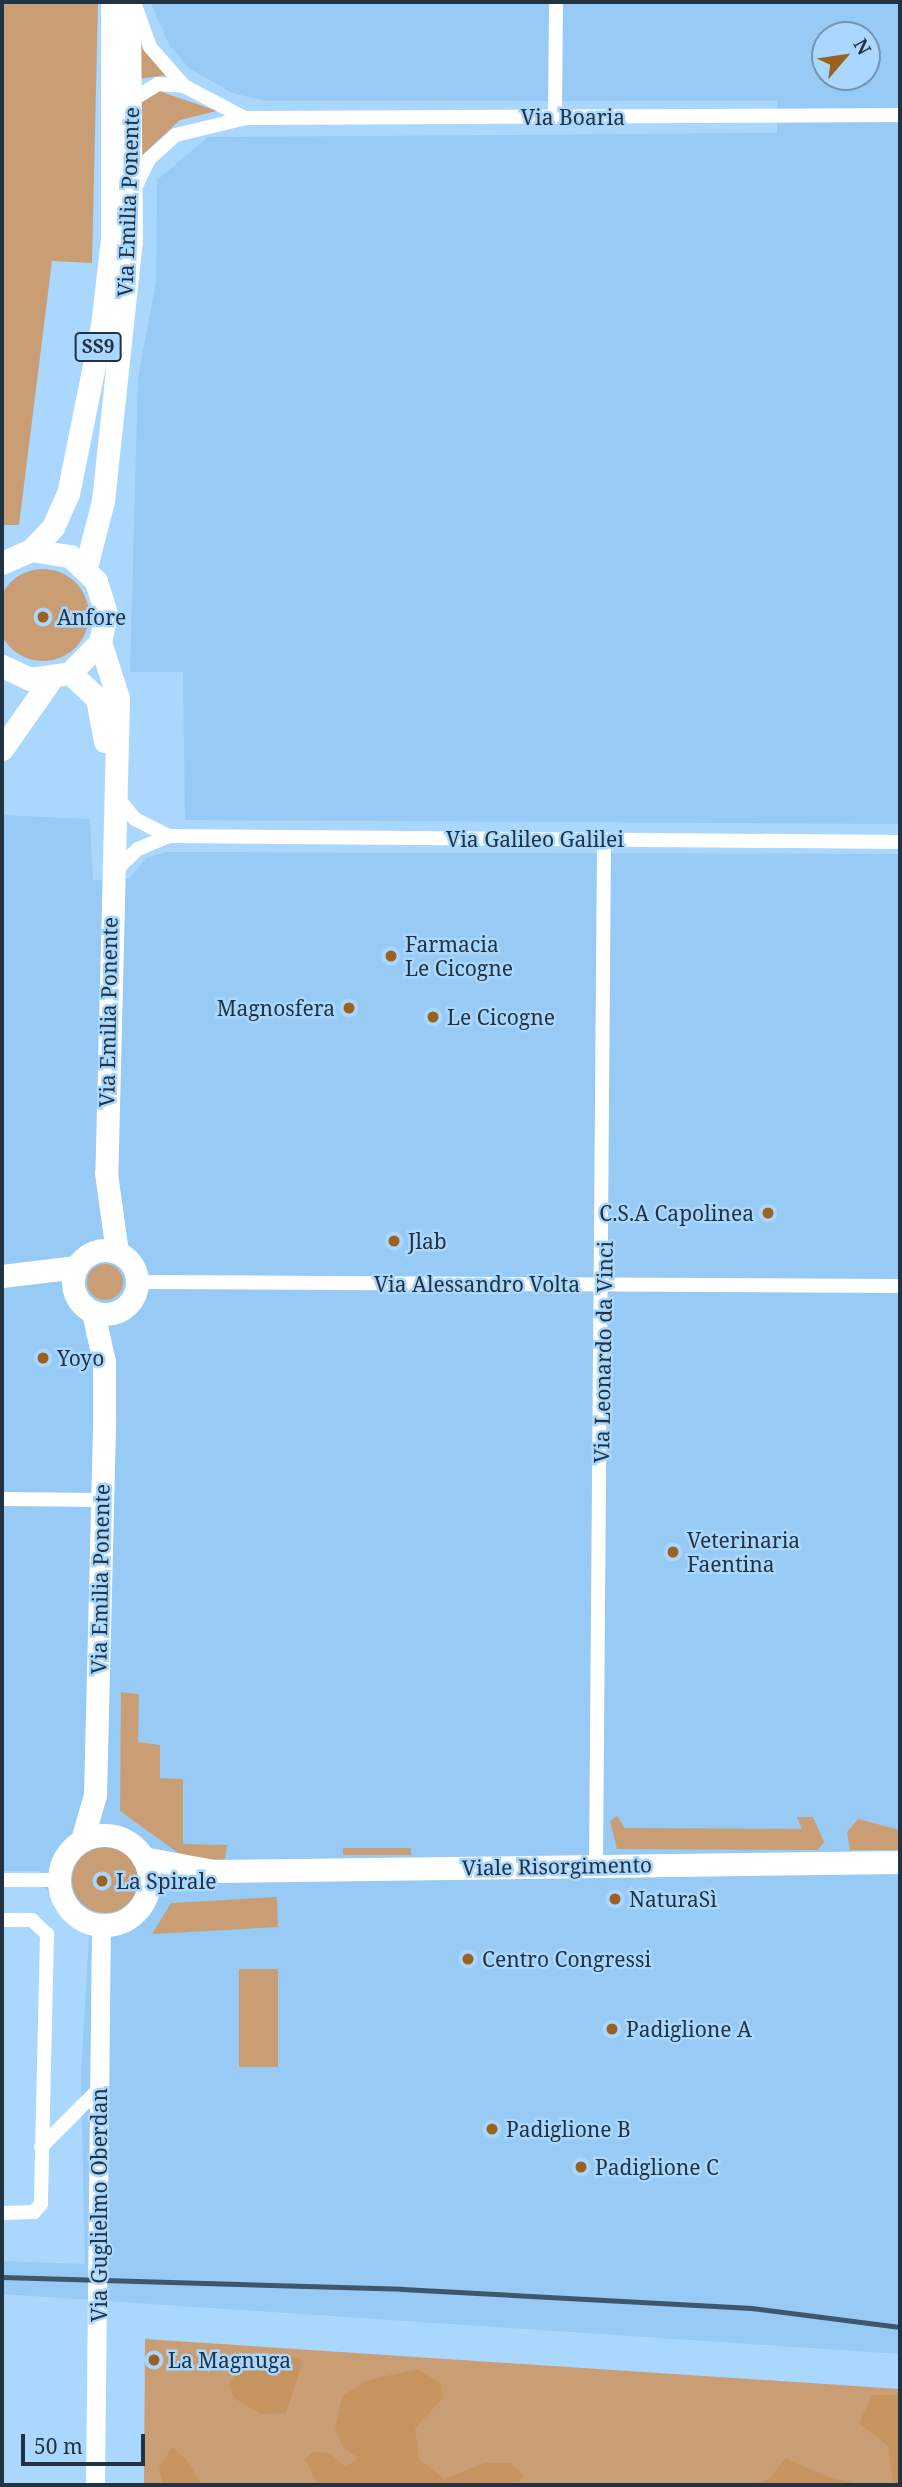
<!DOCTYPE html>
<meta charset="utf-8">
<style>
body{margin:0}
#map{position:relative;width:902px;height:2487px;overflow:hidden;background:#aad7fe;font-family:"Noto Serif",serif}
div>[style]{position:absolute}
.built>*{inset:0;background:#97caf5}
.green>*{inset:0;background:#ca9e74;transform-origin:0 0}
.round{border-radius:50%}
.forest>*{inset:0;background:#c7935f}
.minor>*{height:14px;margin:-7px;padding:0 7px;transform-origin:7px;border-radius:7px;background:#fff}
.secondary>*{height:19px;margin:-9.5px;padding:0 9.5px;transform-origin:9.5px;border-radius:9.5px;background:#fff}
.primary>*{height:23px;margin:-11.5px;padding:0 11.5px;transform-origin:11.5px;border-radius:11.5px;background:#fff}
.primary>.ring{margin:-11.5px;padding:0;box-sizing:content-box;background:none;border:23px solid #fff;border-radius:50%}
.rail>*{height:5px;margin:-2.5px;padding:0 2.5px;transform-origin:2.5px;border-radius:2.5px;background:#3f576c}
.dots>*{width:19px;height:19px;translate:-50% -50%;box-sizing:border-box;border:4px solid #aad7fe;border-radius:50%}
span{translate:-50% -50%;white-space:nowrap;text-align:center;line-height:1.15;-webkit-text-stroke:5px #aad7fe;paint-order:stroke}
.shield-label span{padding:2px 5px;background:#aad7fe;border:2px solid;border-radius:5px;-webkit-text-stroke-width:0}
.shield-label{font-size:19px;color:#213343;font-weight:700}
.street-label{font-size:21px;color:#213343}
.poi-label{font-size:21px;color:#213343}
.left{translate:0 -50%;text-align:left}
.right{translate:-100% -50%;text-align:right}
.frame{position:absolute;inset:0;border:4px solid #213343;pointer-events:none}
.north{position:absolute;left:811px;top:21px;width:70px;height:70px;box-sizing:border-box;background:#aad7fe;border:2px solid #7395b3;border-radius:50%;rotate:61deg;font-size:19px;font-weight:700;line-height:28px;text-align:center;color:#213343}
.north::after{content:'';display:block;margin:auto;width:24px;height:32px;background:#9a611f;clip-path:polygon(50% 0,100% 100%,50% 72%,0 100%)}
.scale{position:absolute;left:21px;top:2434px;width:124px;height:32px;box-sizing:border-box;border:4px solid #213343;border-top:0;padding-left:9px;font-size:21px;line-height:24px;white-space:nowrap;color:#213343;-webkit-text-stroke:5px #aad7fe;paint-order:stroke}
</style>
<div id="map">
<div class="built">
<div style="clip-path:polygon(evenodd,150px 2px,900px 2px,900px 824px,185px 820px,183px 672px,130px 672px,138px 378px,156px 282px,157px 180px,208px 137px,777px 133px,777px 101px,266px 101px,232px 93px,189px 68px,170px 46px,150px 2px,825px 35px,867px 35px,867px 77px,825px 77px,825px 35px)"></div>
<div style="clip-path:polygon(2px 815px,90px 819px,93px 880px,129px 879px,146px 858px,167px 852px,900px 854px,900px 2354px,2px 2294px,2px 2261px,85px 2264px,81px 2075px,89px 1936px,40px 1884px,40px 1871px,2px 1871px)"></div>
</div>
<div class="green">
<div style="clip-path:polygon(2px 2px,98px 2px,92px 263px,52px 261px,19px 525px,2px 525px)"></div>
<div style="clip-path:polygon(138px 38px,167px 75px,139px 79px)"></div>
<div style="clip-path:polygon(156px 90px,217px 111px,180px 120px,138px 159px,139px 102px)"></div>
<div class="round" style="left:-3px;top:569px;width:92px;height:92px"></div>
<div class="round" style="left:87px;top:1264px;width:36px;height:36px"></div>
<div style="clip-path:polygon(121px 1692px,139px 1694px,138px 1742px,160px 1745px,160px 1778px,183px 1779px,183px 1844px,227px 1845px,225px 1859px,188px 1860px,120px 1811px)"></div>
<div style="clip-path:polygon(617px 1816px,625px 1828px,802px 1829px,797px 1817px,813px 1817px,824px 1842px,818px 1850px,617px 1849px,610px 1821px)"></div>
<div style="clip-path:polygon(858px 1819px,900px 1830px,900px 1850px,850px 1850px,847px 1832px)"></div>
<div class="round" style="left:72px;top:1847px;width:66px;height:66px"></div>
<div style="left:343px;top:1848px;width:68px;height:7px"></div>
<div style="clip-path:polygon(277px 1897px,278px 1927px,152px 1934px,171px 1903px)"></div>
<div style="left:239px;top:1969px;width:39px;height:98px"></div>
<div style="clip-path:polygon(145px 2339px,900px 2389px,900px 2485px,144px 2485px)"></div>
</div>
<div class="forest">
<div style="clip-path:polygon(284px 2357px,300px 2358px,302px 2364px,286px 2413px,260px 2414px,234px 2398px,229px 2385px,239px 2370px)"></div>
<div style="clip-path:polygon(418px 2369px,441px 2384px,443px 2398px,415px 2428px,419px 2459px,444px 2479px,484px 2463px,510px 2463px,524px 2475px,518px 2483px,311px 2485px,316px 2481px,305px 2459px,313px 2452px,329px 2453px,346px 2467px,358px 2458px,343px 2447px,335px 2429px,342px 2397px,365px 2381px)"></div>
<div style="clip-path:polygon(872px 2395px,900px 2395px,900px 2485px,893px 2485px,888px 2446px,859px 2423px)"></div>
<div style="clip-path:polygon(172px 2447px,186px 2459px,202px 2485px,163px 2485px,159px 2468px)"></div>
<div style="clip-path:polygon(786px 2458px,827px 2477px,866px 2485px,749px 2485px,769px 2479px)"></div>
</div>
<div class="minor">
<div style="left:135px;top:5px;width:45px;rotate:70.3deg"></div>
<div style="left:150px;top:47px;width:52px;rotate:48.9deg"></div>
<div style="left:184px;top:86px;width:69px;rotate:27.7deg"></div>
<div style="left:129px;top:102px;width:34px;rotate:-32deg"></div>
<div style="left:158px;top:84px;width:26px;rotate:4deg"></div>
<div style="left:555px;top:117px;width:115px;rotate:-89.5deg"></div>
<div style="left:134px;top:190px;width:34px;rotate:-64deg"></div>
<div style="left:149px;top:159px;width:36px;rotate:-42deg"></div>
<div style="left:176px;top:135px;width:72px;rotate:-13.7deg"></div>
<div style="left:246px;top:118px;width:654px;rotate:-0.26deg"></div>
<div style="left:117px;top:797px;width:28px;rotate:51deg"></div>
<div style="left:135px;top:819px;width:38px;rotate:27deg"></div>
<div style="left:169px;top:836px;width:731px;rotate:0.47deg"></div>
<div style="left:116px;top:870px;width:30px;rotate:-44deg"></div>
<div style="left:138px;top:849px;width:34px;rotate:-23deg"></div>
<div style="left:137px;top:1282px;width:763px;rotate:0.3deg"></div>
<div style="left:2px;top:1499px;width:100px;rotate:0.6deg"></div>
<div style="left:596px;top:1864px;width:1025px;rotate:-89.55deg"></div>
<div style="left:2px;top:1880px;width:57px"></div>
<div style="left:2px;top:1920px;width:30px"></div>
<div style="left:32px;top:1920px;width:21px;rotate:43deg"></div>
<div style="left:47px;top:1934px;width:270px;rotate:91.3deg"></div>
<div style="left:41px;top:2204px;width:11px;rotate:131deg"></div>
<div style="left:34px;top:2212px;width:32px;rotate:178deg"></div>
<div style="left:41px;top:2147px;width:83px;rotate:-45deg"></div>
</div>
<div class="secondary">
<div style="left:95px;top:2485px;width:561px;rotate:-89.39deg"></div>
</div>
<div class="primary">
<div style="left:31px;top:550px;width:32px;rotate:-46deg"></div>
<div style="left:53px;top:527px;width:36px;rotate:-66deg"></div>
<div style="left:68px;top:494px;width:171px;rotate:-78.6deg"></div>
<div style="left:102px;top:326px;width:88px;rotate:-83.4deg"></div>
<div style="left:112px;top:239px;width:237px;rotate:-90deg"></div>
<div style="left:2px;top:563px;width:32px;rotate:-24deg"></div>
<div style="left:31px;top:550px;width:39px;rotate:9deg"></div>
<div style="left:70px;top:556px;width:36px;rotate:44deg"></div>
<div style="left:96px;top:581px;width:34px;rotate:73deg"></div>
<div style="left:106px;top:614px;width:29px;rotate:102deg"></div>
<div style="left:100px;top:642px;width:43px;rotate:134.1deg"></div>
<div style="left:70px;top:673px;width:40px;rotate:171.5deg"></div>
<div style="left:30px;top:679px;width:31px;rotate:-155deg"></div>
<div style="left:86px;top:567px;width:68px;rotate:-75.6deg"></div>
<div style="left:103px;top:501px;width:262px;rotate:-83.9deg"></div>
<div style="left:131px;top:241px;width:239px;rotate:-90.5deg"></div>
<div style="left:100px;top:642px;width:59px;rotate:72.2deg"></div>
<div style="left:118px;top:698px;width:475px;rotate:91.4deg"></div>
<div style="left:106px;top:1173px;width:80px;rotate:82.1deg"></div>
<div style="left:70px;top:673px;width:37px;rotate:43deg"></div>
<div style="left:97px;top:698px;width:44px;rotate:79.5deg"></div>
<div style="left:2px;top:749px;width:85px;rotate:-55deg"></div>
<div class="ring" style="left:73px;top:1250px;width:41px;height:41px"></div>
<div style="left:2px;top:1276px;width:75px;rotate:-6.9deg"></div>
<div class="ring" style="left:59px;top:1835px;width:67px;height:67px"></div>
<div style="left:82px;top:1840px;width:47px;rotate:-73.9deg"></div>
<div style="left:95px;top:1795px;width:377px;rotate:-88.6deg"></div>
<div style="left:104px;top:1418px;width:56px;rotate:-90deg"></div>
<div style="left:104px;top:1362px;width:51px;rotate:-102.4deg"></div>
<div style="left:143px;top:1858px;width:72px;rotate:10.4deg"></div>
<div style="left:214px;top:1871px;width:686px;rotate:-0.75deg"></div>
</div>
<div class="rail">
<div style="left:2px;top:2277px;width:400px;rotate:1.7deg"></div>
<div style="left:402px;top:2289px;width:350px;rotate:3.1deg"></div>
<div style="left:751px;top:2308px;width:150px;rotate:7.3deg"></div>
</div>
<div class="dots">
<div style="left:43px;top:617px;background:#9a611f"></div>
<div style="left:391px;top:956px;background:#9a611f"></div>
<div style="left:349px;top:1008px;background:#9a611f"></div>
<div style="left:433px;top:1017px;background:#9a611f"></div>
<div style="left:768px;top:1213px;background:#9a611f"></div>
<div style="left:394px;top:1241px;background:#9a611f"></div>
<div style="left:43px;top:1358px;background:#9a611f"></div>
<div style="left:673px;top:1552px;background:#9a611f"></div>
<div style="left:102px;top:1881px;background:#9a611f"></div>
<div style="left:615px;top:1899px;background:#9a611f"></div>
<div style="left:468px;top:1959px;background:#9a611f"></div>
<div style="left:612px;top:2029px;background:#9a611f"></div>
<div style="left:492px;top:2129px;background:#9a611f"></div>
<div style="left:581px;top:2167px;background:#9a611f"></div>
<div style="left:154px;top:2360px;background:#9a611f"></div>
</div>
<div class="shield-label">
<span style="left:98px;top:347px">SS9</span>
</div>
<div class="street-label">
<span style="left:573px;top:117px">Via Boaria</span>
<span style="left:128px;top:202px;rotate:-88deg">Via Emilia Ponente</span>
<span style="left:535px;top:839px">Via Galileo Galilei</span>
<span style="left:108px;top:1012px;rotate:-89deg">Via Emilia Ponente</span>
<span style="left:477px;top:1284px">Via Alessandro Volta</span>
<span style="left:603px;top:1352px;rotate:-89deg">Via Leonardo da Vinci</span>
<span style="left:100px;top:1579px;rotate:-89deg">Via Emilia Ponente</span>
<span style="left:557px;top:1866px;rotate:-1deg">Viale Risorgimento</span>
<span style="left:99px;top:2205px;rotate:-90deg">Via Guglielmo Oberdan</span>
</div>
<div class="poi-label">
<span class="left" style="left:57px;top:617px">Anfore</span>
<span class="left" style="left:405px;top:956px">Farmacia<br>Le Cicogne</span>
<span class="right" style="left:335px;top:1008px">Magnosfera</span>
<span class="left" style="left:447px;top:1017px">Le Cicogne</span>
<span class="right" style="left:754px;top:1213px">C.S.A Capolinea</span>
<span class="left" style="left:408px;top:1241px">Jlab</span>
<span class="left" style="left:57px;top:1358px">Yoyo</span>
<span class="left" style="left:687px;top:1552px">Veterinaria<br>Faentina</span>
<span class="left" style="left:116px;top:1881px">La Spirale</span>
<span class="left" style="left:629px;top:1899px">NaturaSì</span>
<span class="left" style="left:482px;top:1959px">Centro Congressi</span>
<span class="left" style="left:626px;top:2029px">Padiglione A</span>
<span class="left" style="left:506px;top:2129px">Padiglione B</span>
<span class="left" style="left:595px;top:2167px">Padiglione C</span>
<span class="left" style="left:168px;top:2360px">La Magnuga</span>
</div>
<div class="frame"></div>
<div class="north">N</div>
<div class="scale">50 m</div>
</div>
